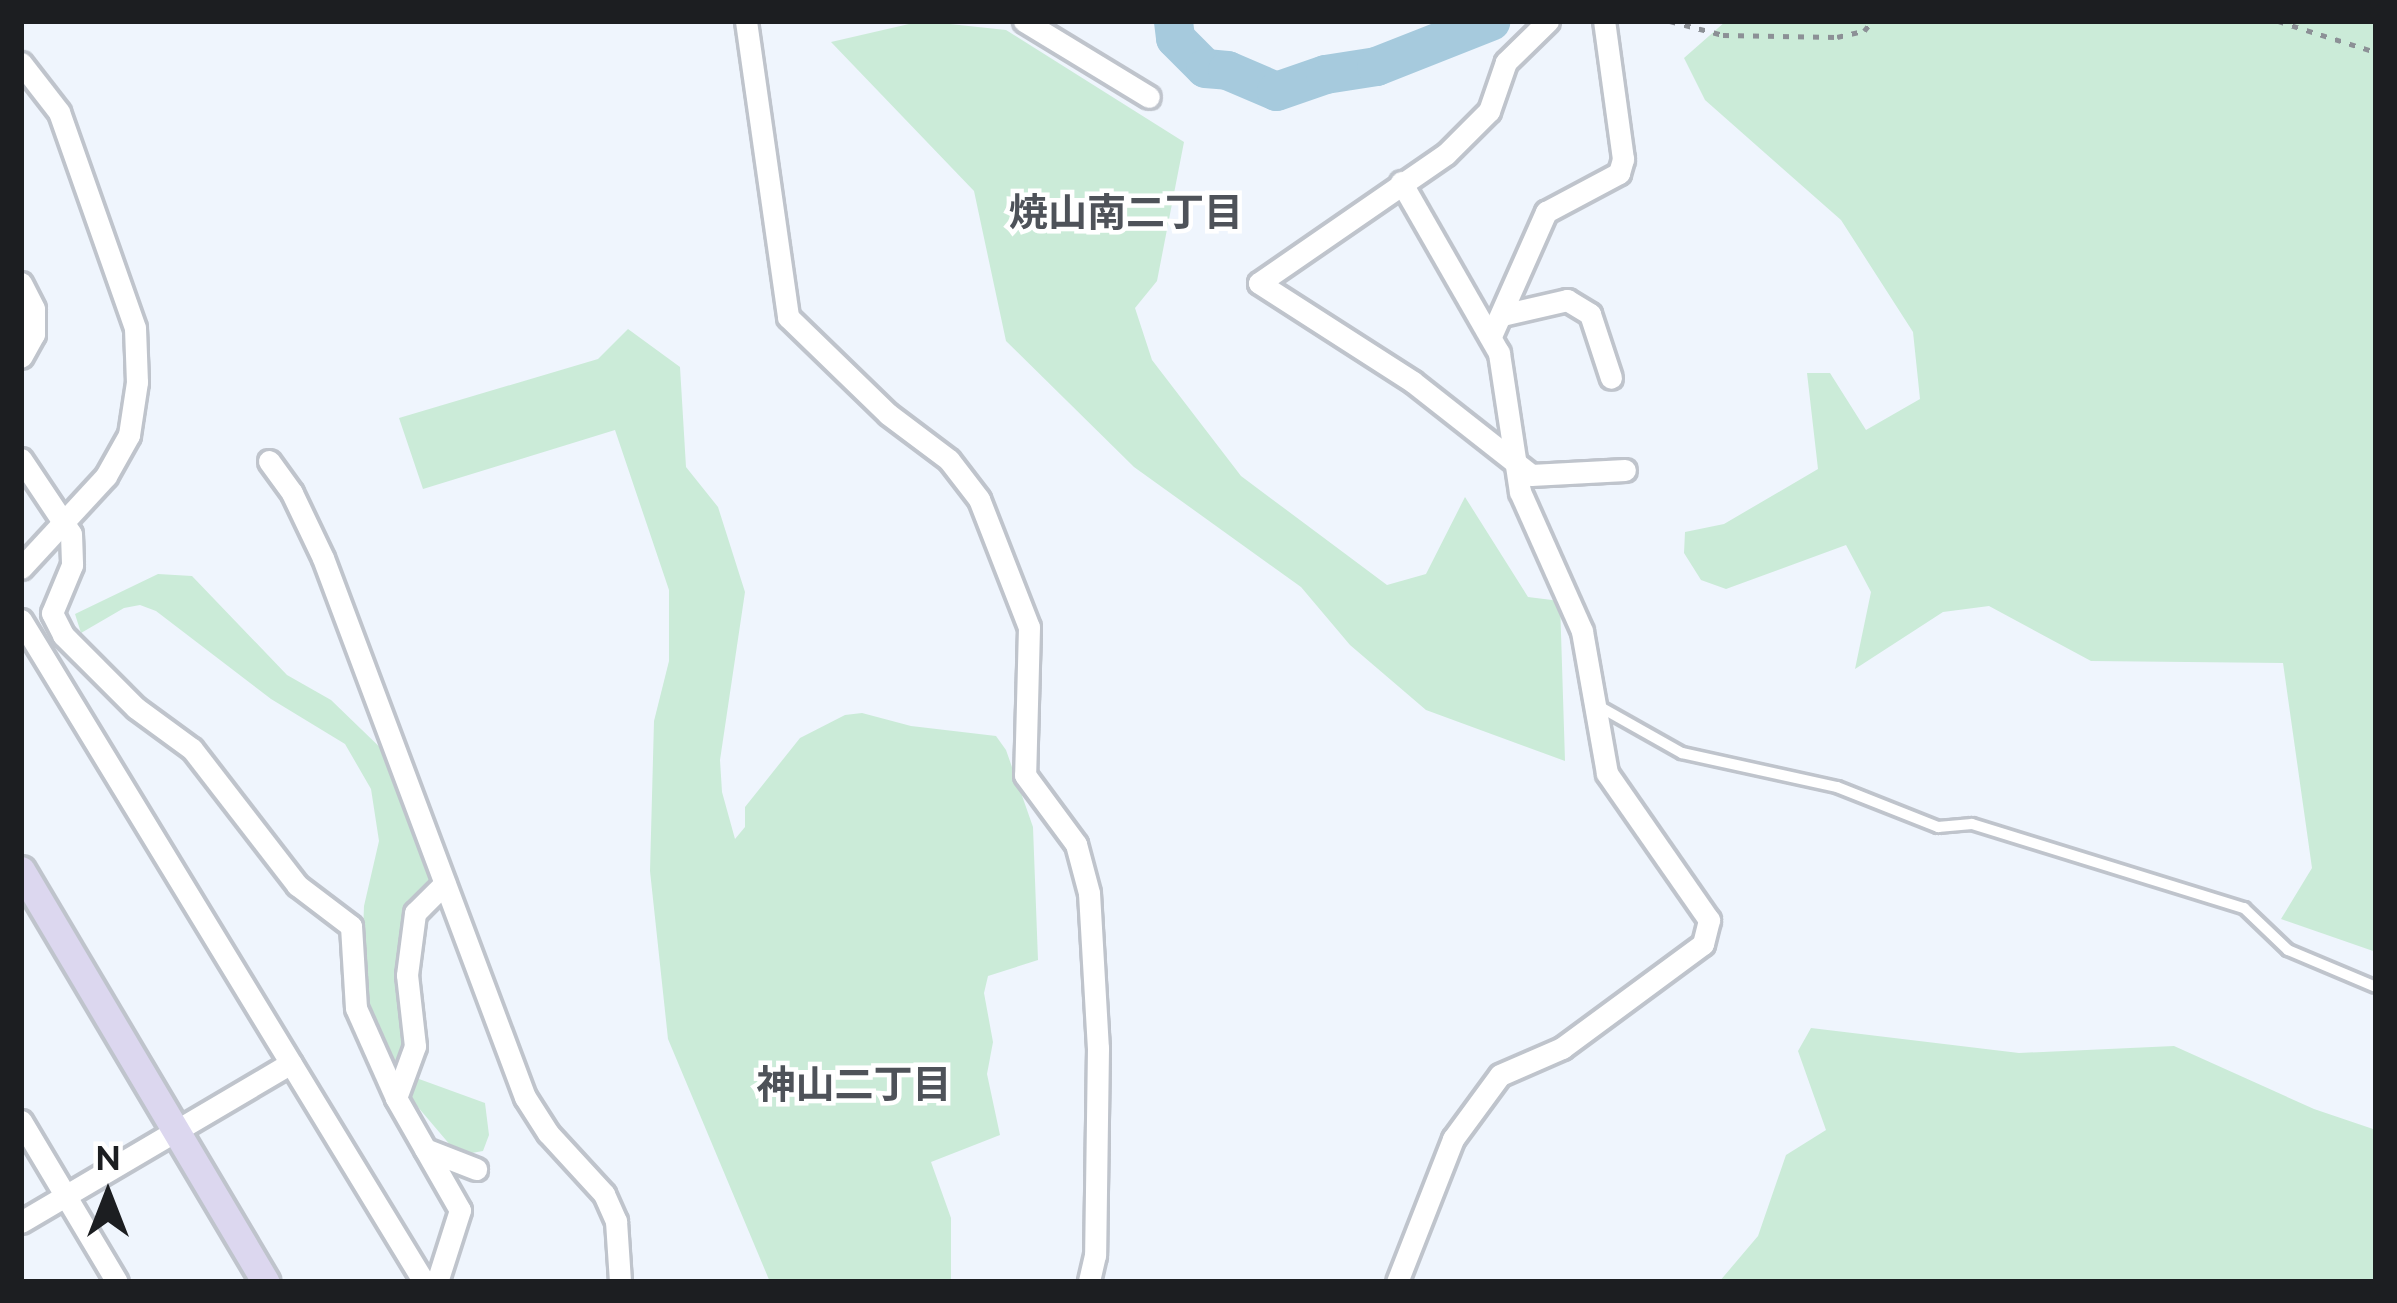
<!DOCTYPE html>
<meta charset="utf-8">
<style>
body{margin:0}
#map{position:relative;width:2397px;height:1303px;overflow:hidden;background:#eff5fd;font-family:Raleway,"Noto Sans JP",sans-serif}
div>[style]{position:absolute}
.green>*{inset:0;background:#cbebd8}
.river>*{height:39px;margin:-19.5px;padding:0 19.5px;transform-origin:19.5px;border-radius:19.5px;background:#a6cadd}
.path>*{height:4.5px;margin-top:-2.25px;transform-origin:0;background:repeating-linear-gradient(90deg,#8c9096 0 6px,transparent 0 15px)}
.roads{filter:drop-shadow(3px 0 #bfc4cc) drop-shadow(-3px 0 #bfc4cc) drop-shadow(0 3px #bfc4cc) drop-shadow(0 -3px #bfc4cc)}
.lane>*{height:10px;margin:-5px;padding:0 5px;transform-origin:5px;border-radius:5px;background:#fff}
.street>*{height:21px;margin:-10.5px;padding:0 10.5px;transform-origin:10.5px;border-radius:10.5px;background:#fff}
.secondary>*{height:27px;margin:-13.5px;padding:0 13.5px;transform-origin:13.5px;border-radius:13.5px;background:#dcd7ef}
span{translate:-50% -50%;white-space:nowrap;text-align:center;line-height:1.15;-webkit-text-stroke:9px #fff;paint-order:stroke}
.neighbourhood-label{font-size:39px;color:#4e5259;font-weight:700}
.frame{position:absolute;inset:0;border:24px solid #1c1e21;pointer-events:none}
.north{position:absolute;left:48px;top:1135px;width:120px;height:120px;-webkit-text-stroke:9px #fff;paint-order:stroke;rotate:0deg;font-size:33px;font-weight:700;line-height:48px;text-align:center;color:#1c1e21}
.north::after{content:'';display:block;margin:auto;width:42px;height:54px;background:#1c1e21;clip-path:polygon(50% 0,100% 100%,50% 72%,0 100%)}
</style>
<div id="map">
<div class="green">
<div style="clip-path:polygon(922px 21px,1006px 30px,1184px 142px,1157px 281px,1135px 308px,1152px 360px,1241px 476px,1387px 585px,1426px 574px,1465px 497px,1528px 597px,1560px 601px,1565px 761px,1426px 710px,1350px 645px,1301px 587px,1134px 467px,1006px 341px,974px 191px,831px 42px)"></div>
<div style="clip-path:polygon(1726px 21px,2376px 21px,2376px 952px,2281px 919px,2312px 868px,2283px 663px,2091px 661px,1989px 606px,1943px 612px,1855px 669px,1871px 592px,1846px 545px,1726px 589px,1701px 580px,1684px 553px,1685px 532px,1724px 524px,1818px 469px,1807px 373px,1830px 373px,1866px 430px,1920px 399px,1913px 332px,1841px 220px,1705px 100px,1684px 58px)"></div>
<div style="clip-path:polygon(628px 329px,680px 367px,686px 467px,718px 507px,745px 592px,720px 760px,722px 792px,735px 839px,745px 827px,745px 807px,800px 738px,845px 715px,862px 713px,911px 726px,996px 736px,1006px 750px,1033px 827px,1038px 960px,988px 976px,984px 993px,993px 1042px,987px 1074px,1000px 1135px,931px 1162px,951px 1218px,951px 1282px,770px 1282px,668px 1039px,650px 871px,654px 721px,669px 661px,669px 590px,615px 430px,423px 489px,399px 418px,598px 359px)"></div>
<div style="clip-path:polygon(158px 574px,192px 576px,287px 675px,331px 700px,391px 758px,435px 876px,414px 904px,396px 969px,411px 1065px,419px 1079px,485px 1103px,489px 1135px,483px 1151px,466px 1154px,451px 1146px,417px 1106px,388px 1061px,361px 989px,364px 906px,379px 841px,371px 789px,345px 744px,271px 699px,156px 611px,140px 605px,124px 608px,81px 633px,75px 614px)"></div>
<div style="clip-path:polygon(1811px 1028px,2019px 1053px,2174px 1046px,2314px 1109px,2376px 1130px,2376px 1282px,1719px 1282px,1758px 1236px,1786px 1155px,1826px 1130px,1798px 1051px)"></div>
</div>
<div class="river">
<div style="left:1173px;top:21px;width:17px;rotate:83deg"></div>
<div style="left:1175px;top:38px;width:42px;rotate:45deg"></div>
<div style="left:1205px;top:68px;width:22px;rotate:5deg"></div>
<div style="left:1227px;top:70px;width:53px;rotate:23.2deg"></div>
<div style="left:1276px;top:91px;width:52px;rotate:-19.1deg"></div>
<div style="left:1325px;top:74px;width:52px;rotate:-8.9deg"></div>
<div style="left:1376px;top:66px;width:123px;rotate:-21.5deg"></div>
</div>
<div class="path">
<div style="left:1670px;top:21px;width:55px;rotate:14.8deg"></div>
<div style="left:1723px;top:35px;width:114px;rotate:1deg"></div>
<div style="left:1837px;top:37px;width:28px;rotate:-13deg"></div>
<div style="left:1864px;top:31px;width:13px;rotate:-51deg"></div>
<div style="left:2278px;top:21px;width:103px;rotate:17.6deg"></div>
</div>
<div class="roads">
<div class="lane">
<div style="left:1595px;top:704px;width:100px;rotate:29.4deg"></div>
<div style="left:1682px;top:753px;width:159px;rotate:12.4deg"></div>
<div style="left:1837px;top:787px;width:109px;rotate:21.6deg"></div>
<div style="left:1938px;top:827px;width:34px;rotate:-5deg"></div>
<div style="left:1972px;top:824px;width:285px;rotate:17.2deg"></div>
<div style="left:2244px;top:908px;width:61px;rotate:43.7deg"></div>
<div style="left:2288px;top:950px;width:95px;rotate:22.8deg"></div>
</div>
<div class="street">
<div style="left:746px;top:21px;width:299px;rotate:81.9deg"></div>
<div style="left:788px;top:317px;width:139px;rotate:44.1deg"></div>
<div style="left:888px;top:414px;width:76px;rotate:37deg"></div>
<div style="left:949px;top:460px;width:49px;rotate:52.4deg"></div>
<div style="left:979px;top:499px;width:137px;rotate:68.7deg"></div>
<div style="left:1029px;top:627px;width:148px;rotate:91.5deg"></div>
<div style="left:1025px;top:775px;width:86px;rotate:53.5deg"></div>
<div style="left:1076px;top:844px;width:51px;rotate:75.1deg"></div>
<div style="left:1089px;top:893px;width:155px;rotate:86.7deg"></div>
<div style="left:1098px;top:1048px;width:207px;rotate:90.8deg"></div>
<div style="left:1095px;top:1255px;width:28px;rotate:103deg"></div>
<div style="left:1024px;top:21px;width:146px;rotate:31.3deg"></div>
<div style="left:1548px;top:21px;width:59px;rotate:135.7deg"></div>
<div style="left:1506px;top:62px;width:52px;rotate:109.1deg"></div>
<div style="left:1489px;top:111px;width:61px;rotate:135deg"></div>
<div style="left:1446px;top:154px;width:227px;rotate:145.4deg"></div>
<div style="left:1259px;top:283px;width:183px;rotate:32.7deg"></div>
<div style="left:1413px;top:382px;width:150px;rotate:38.2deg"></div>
<div style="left:1531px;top:475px;width:94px;rotate:-3deg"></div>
<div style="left:21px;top:63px;width:62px;rotate:52.2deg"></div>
<div style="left:59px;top:112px;width:229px;rotate:70.6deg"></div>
<div style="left:135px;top:328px;width:54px;rotate:87.9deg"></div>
<div style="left:137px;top:382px;width:54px;rotate:98.6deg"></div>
<div style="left:129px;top:435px;width:47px;rotate:119.3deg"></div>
<div style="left:106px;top:476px;width:125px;rotate:132.7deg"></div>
<div style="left:21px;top:283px;width:29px;rotate:63deg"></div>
<div style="left:34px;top:309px;width:25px;rotate:90deg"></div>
<div style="left:34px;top:334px;width:26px;rotate:119deg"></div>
<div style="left:1502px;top:315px;width:67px;rotate:-13deg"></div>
<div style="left:1567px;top:300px;width:27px;rotate:31deg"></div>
<div style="left:1590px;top:314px;width:67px;rotate:71.8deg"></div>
<div style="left:1491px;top:336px;width:136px;rotate:-66.1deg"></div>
<div style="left:1546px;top:212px;width:83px;rotate:-28.1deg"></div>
<div style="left:1619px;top:173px;width:15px;rotate:-74deg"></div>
<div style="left:1623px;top:159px;width:139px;rotate:-97.8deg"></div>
<div style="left:21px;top:459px;width:90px;rotate:56.3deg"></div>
<div style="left:71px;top:534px;width:31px;rotate:88deg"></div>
<div style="left:72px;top:565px;width:52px;rotate:112.6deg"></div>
<div style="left:52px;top:613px;width:25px;rotate:63deg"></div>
<div style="left:63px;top:635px;width:103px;rotate:45deg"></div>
<div style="left:136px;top:708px;width:69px;rotate:36.2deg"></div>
<div style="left:192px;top:749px;width:172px;rotate:52.3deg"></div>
<div style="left:297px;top:885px;width:68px;rotate:37.2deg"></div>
<div style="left:351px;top:926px;width:82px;rotate:86.5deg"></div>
<div style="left:356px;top:1008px;width:98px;rotate:66deg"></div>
<div style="left:396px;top:1098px;width:129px;rotate:60.3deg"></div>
<div style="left:460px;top:1210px;width:76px;rotate:107.7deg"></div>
<div style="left:269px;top:461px;width:39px;rotate:54deg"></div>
<div style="left:292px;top:493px;width:72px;rotate:64.5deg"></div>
<div style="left:323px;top:558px;width:576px;rotate:69.46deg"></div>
<div style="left:525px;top:1097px;width:43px;rotate:57.4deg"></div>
<div style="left:548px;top:1133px;width:83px;rotate:47.4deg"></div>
<div style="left:604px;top:1194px;width:30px;rotate:66deg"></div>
<div style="left:616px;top:1221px;width:61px;rotate:86.2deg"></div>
<div style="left:21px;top:620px;width:775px;rotate:58.67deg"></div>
<div style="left:396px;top:1098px;width:55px;rotate:-69.9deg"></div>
<div style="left:415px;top:1046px;width:71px;rotate:-96.4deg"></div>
<div style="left:407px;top:975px;width:63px;rotate:-82.6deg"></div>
<div style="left:415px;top:913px;width:42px;rotate:-45deg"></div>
<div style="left:21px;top:1121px;width:187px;rotate:59.2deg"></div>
<div style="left:425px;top:1149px;width:55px;rotate:21.4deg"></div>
<div style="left:21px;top:1222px;width:313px;rotate:-30.5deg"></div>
<div style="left:1397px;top:1282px;width:154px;rotate:-68.6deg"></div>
<div style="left:1453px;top:1139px;width:79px;rotate:-53.7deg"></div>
<div style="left:1500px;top:1075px;width:68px;rotate:-23.5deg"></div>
<div style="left:1562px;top:1048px;width:175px;rotate:-36.4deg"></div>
<div style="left:1703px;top:944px;width:25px;rotate:-76deg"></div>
<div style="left:1709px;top:920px;width:179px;rotate:-124.8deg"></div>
<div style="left:1607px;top:773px;width:144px;rotate:-100deg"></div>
<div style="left:1582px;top:631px;width:152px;rotate:-114deg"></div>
<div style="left:1520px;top:492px;width:141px;rotate:-98.6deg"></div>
<div style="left:1499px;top:353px;width:197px;rotate:-119.8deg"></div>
</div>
<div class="secondary">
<div style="left:21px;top:870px;width:479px;rotate:59.3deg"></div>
</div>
</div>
<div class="neighbourhood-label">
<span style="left:1126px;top:212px">焼山南二丁目</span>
<span style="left:854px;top:1084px">神山二丁目</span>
</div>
<div class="frame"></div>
<div class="north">N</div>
</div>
